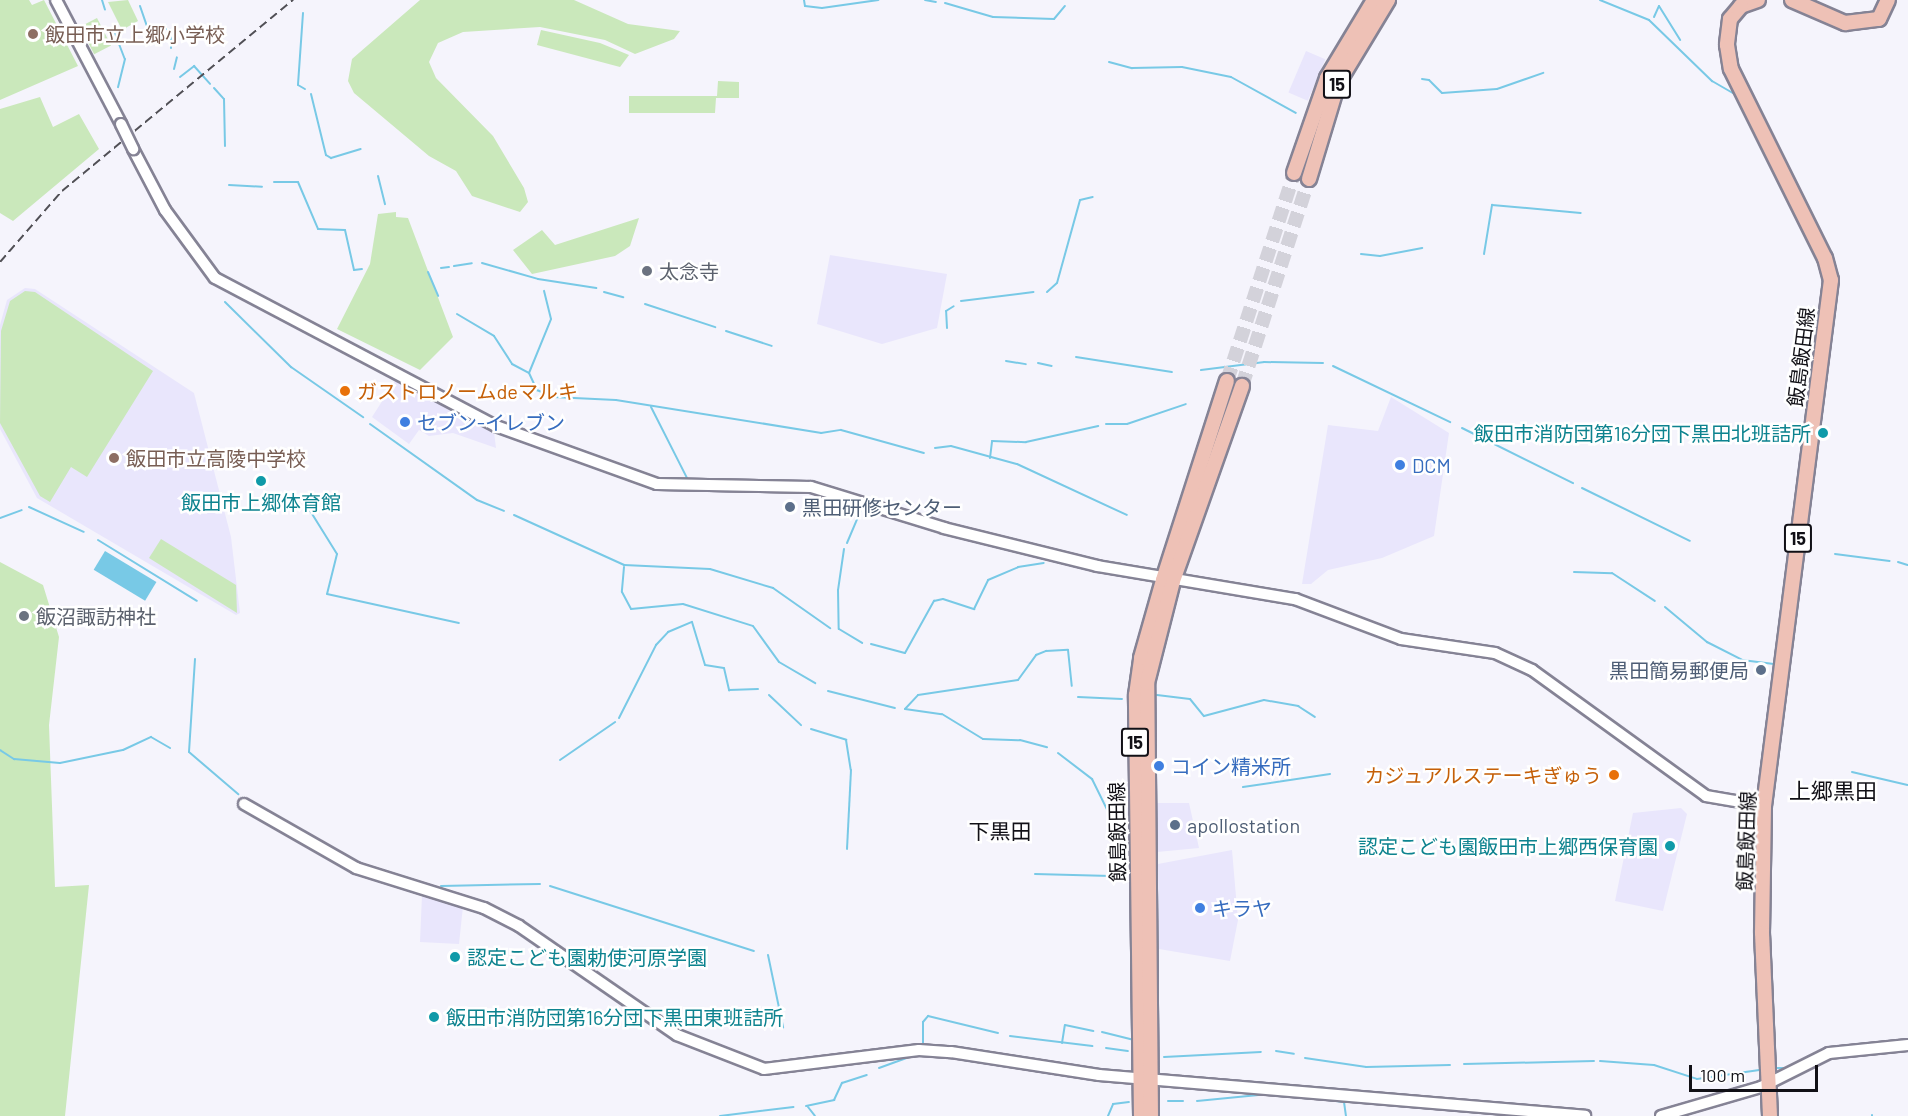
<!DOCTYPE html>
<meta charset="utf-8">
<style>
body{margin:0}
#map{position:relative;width:1908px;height:1116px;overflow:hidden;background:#f5f4fc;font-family:Barlow,"Noto Sans JP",sans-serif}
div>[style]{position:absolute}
.built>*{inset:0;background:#e9e6fc;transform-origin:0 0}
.green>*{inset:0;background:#cae8bb;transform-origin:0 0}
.water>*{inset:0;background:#78c9e6;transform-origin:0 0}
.stream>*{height:2px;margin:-1px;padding:0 1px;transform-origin:1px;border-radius:1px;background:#78c9e6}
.primary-tunnel>*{height:14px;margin-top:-7px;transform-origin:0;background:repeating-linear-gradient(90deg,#d3d2da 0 14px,transparent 0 21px)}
.roads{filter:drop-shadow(2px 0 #858395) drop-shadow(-2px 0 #858395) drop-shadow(0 2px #858395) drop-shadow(0 -2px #858395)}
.tertiary>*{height:10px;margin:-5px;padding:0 5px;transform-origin:5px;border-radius:5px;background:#fff}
.primary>*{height:14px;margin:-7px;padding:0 7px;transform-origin:7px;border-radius:7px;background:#eec1b6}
.rail>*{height:2px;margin-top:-1px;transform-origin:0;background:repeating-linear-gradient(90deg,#504f55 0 9px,transparent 0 13.5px)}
.bridges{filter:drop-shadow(2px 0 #858395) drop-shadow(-2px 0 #858395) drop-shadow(0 2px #858395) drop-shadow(0 -2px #858395)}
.tertiary-bridge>*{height:10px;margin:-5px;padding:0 5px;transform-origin:5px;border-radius:5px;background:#fff}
.dots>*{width:16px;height:16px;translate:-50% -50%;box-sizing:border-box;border:3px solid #fff;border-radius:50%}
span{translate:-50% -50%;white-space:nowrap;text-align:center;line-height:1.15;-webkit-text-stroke:5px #fff;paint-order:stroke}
.shield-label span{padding:2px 4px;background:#fff;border:2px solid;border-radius:4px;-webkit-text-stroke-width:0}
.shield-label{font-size:18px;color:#111016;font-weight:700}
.education-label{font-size:20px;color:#785e54}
.left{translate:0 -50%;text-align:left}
.worship-label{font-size:20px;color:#5b616d}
.street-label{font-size:20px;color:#111016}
.food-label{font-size:20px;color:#c56008}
.right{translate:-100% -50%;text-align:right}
.shop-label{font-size:20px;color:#366cbe}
.culture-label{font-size:20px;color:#0d838f}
.service-label{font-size:20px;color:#4e5e75}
.neighbourhood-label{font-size:21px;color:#111016}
.quarter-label{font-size:22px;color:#111016}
.scale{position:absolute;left:1689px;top:1065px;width:129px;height:27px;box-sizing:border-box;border:3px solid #111016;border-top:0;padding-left:8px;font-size:18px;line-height:21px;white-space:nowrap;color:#111016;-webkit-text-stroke:4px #fff;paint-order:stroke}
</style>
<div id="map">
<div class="built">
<div style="left:1306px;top:51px;width:21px;height:45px;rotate:23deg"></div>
<div style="clip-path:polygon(830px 255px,947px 274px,937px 328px,882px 344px,817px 324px)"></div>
<div style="clip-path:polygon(25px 288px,35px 289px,194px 393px,231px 537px,240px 613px,236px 615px,37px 498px,0 429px,0 325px,7px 300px)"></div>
<div style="clip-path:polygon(395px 381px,494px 432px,496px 448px,453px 433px,429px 436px,419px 430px,409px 444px,372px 417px)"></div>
<div style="clip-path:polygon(1391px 397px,1449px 433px,1434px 536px,1382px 558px,1328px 570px,1311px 584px,1302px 584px,1328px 425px,1378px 431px)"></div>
<div style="clip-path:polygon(1156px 803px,1189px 803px,1199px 848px,1157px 852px)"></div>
<div style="clip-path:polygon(1681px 808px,1687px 814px,1663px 911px,1615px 901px,1633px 813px)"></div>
<div style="clip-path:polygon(1232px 850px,1238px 920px,1230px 961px,1159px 949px,1158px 864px)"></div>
<div style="clip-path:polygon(422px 895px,463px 906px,459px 944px,420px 942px)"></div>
</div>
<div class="green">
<div style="clip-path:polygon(0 0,29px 0,32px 5px,44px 0,78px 66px,0 100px)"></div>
<div style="clip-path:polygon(128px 0,138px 21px,122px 30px,108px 2px)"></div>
<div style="clip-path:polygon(420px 0,574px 0,628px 24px,680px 31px,674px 39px,635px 54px,605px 40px,540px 27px,463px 32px,438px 43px,429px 62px,436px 78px,493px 136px,524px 188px,528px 202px,520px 212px,472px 196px,456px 171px,429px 156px,354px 93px,348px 81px,352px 59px)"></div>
<div style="left:97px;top:18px;width:31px;height:19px;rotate:63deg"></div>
<div style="clip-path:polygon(541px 30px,600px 43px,629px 55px,620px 67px,537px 45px)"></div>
<div style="clip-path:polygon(718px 81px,739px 82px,739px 98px,716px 98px,715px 113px,629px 113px,629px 96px,717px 96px)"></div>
<div style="clip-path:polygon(40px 97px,53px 127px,79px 114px,99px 149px,13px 221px,0 213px,0 109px)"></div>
<div style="clip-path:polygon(396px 212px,396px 217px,408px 218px,453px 337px,420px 370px,337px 329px,370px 264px,378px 214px)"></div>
<div style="clip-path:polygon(639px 218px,630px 246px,615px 256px,532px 274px,513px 250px,542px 230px,555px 245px)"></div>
<div style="clip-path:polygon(25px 291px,35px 292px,153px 371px,87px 477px,71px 467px,50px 502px,40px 496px,0 423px,1px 331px,10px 301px)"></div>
<div style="clip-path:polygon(161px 539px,236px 585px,237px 613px,149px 558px)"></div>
<div style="clip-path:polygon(0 562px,43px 585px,59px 637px,49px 725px,55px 887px,89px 885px,65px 1116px,0 1116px)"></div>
</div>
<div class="water">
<div style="left:105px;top:551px;width:60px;height:22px;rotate:31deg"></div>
</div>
<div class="stream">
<div style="left:102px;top:0;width:10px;rotate:73deg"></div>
<div style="left:804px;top:0;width:6px;rotate:81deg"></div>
<div style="left:805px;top:6px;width:17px;rotate:7deg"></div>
<div style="left:822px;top:8px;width:57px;rotate:-8.1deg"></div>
<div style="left:925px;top:0;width:11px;rotate:10deg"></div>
<div style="left:1600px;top:0;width:53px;rotate:22.2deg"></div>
<div style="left:1649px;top:20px;width:88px;rotate:44.1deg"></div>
<div style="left:1712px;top:81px;width:24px;rotate:30deg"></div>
<div style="left:945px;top:3px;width:50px;rotate:16.3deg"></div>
<div style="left:993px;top:17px;width:61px;rotate:1.9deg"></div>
<div style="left:1054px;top:19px;width:17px;rotate:-50deg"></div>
<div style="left:140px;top:6px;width:21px;rotate:71deg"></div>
<div style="left:147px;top:26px;width:24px;rotate:9deg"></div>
<div style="left:171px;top:30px;width:18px;rotate:90deg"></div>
<div style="left:303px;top:13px;width:72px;rotate:94deg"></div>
<div style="left:298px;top:85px;width:8px;rotate:30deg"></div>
<div style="left:1654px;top:17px;width:12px;rotate:-66deg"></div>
<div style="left:1659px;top:6px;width:40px;rotate:58deg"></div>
<div style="left:114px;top:31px;width:30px;rotate:69deg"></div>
<div style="left:125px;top:59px;width:29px;rotate:104deg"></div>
<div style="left:1109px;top:62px;width:24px;rotate:15deg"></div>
<div style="left:1132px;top:68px;width:50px;rotate:-1.1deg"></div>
<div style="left:1182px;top:67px;width:50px;rotate:11.5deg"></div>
<div style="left:1231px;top:77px;width:74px;rotate:29deg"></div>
<div style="left:174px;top:69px;width:12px;rotate:-76deg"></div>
<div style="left:180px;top:77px;width:18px;rotate:-38deg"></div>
<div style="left:194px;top:66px;width:24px;rotate:48deg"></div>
<div style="left:1422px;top:79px;width:7px;rotate:8deg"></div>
<div style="left:1429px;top:80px;width:18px;rotate:45deg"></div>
<div style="left:1442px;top:93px;width:55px;rotate:-4.2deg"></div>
<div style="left:1497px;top:89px;width:49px;rotate:-19.2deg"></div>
<div style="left:214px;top:88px;width:15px;rotate:48deg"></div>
<div style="left:224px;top:99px;width:47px;rotate:88.8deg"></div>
<div style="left:311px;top:94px;width:63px;rotate:76.2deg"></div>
<div style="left:326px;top:155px;width:6px;rotate:31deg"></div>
<div style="left:331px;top:158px;width:31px;rotate:-17deg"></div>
<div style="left:378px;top:176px;width:29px;rotate:76deg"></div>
<div style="left:274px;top:182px;width:24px"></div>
<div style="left:298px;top:182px;width:51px;rotate:66.9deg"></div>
<div style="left:318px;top:229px;width:27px;rotate:2deg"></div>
<div style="left:345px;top:230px;width:41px;rotate:77.3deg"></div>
<div style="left:354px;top:270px;width:8px;rotate:-7deg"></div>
<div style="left:229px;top:185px;width:33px;rotate:3deg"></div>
<div style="left:1361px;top:254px;width:19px;rotate:6deg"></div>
<div style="left:1380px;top:256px;width:43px;rotate:-10.8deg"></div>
<div style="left:1484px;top:254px;width:50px;rotate:-80.7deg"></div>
<div style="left:1492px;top:205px;width:89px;rotate:5.1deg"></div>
<div style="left:482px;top:263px;width:58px;rotate:15.9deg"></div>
<div style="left:538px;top:279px;width:59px;rotate:8.8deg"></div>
<div style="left:454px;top:266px;width:18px;rotate:-9deg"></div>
<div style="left:441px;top:268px;width:8px;rotate:-7deg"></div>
<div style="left:428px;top:272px;width:26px;rotate:67deg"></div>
<div style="left:604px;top:292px;width:20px;rotate:15deg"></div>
<div style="left:1047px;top:292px;width:13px;rotate:-42deg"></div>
<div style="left:1057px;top:283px;width:86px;rotate:-74.5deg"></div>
<div style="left:1080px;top:200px;width:13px;rotate:-13deg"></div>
<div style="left:961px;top:301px;width:73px;rotate:-7.1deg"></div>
<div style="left:225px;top:302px;width:93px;rotate:44.6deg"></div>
<div style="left:291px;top:367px;width:88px;rotate:34.8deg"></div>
<div style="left:645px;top:304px;width:74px;rotate:18.2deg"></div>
<div style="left:457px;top:314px;width:43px;rotate:30.7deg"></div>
<div style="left:494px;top:336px;width:33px;rotate:57deg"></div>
<div style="left:512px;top:364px;width:19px;rotate:28deg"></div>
<div style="left:529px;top:373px;width:19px;rotate:65deg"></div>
<div style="left:537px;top:390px;width:17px;rotate:24deg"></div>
<div style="left:553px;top:397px;width:63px;rotate:2.7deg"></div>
<div style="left:616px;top:400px;width:208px;rotate:9.1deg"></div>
<div style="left:821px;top:433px;width:20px;rotate:-9deg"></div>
<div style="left:841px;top:430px;width:86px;rotate:15.5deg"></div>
<div style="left:947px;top:328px;width:17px;rotate:-93deg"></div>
<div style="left:946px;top:311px;width:9px;rotate:-32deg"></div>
<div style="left:726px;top:331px;width:48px;rotate:18.1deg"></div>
<div style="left:1076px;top:357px;width:97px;rotate:8.9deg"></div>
<div style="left:1006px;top:361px;width:20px;rotate:9deg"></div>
<div style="left:1038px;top:363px;width:14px;rotate:12deg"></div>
<div style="left:1333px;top:366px;width:130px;rotate:25.6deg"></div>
<div style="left:1201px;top:370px;width:64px;rotate:-7.2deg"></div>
<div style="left:1264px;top:362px;width:59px;rotate:1deg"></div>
<div style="left:529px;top:373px;width:58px;rotate:-67.8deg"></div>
<div style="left:551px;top:319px;width:29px;rotate:-104deg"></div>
<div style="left:651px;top:407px;width:80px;rotate:63.1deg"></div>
<div style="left:370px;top:424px;width:131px;rotate:35.4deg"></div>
<div style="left:477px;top:500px;width:29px;rotate:22deg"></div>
<div style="left:1106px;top:424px;width:21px"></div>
<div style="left:1127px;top:424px;width:62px;rotate:-18.7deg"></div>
<div style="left:1462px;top:428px;width:124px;rotate:26.4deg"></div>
<div style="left:935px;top:448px;width:16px;rotate:-7deg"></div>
<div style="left:951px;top:446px;width:68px;rotate:15.3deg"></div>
<div style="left:1017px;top:464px;width:121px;rotate:24.9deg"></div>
<div style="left:990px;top:458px;width:17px;rotate:-83deg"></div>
<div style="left:992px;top:441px;width:34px;rotate:2deg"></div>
<div style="left:1026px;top:442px;width:74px;rotate:-12.5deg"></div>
<div style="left:1582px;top:488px;width:120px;rotate:26.1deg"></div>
<div style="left:29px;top:507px;width:60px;rotate:24.4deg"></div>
<div style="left:309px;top:509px;width:53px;rotate:58.1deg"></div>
<div style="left:337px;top:554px;width:41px;rotate:104deg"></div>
<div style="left:327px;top:594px;width:135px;rotate:12.4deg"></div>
<div style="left:514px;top:515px;width:121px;rotate:24.4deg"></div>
<div style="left:624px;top:565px;width:86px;rotate:2.7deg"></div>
<div style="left:710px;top:569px;width:66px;rotate:16.8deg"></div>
<div style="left:773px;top:588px;width:70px;rotate:35.1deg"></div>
<div style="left:0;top:518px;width:23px;rotate:-20deg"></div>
<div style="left:98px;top:540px;width:116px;rotate:31.6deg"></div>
<div style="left:847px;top:543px;width:34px;rotate:-67deg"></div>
<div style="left:844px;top:549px;width:41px;rotate:98.3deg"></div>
<div style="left:838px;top:590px;width:39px;rotate:89deg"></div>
<div style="left:839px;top:629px;width:27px;rotate:31deg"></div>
<div style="left:1835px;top:554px;width:55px;rotate:7.3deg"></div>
<div style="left:1898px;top:562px;width:10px;rotate:17deg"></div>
<div style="left:624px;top:567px;width:25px;rotate:95deg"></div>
<div style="left:622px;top:592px;width:19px;rotate:62deg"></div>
<div style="left:631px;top:609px;width:52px;rotate:-5.5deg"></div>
<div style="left:683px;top:604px;width:73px;rotate:17.4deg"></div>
<div style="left:753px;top:626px;width:44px;rotate:54.2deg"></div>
<div style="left:779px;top:662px;width:42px;rotate:30.3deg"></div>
<div style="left:1574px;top:572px;width:38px;rotate:2deg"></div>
<div style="left:1612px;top:573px;width:51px;rotate:33.1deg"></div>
<div style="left:1665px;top:607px;width:55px;rotate:39.8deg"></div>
<div style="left:1707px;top:642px;width:39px;rotate:27deg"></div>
<div style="left:1742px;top:660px;width:34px;rotate:7deg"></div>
<div style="left:871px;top:644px;width:35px;rotate:15deg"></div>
<div style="left:905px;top:653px;width:60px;rotate:-60.9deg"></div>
<div style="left:934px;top:601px;width:9px;rotate:-13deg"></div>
<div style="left:943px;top:599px;width:33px;rotate:18deg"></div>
<div style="left:974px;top:609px;width:32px;rotate:-64deg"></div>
<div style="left:988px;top:580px;width:33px;rotate:-23deg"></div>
<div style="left:1018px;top:567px;width:26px;rotate:-9deg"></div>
<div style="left:195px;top:659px;width:93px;rotate:93.7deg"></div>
<div style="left:189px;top:752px;width:65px;rotate:40.6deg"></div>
<div style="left:828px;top:691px;width:69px;rotate:14.2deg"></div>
<div style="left:769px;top:695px;width:44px;rotate:43.2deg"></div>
<div style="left:1157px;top:695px;width:33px;rotate:7deg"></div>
<div style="left:1190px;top:699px;width:22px;rotate:51deg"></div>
<div style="left:1204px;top:716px;width:62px;rotate:-14.9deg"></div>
<div style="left:1264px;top:700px;width:35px;rotate:10deg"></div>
<div style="left:1298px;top:706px;width:20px;rotate:33deg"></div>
<div style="left:1078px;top:697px;width:44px;rotate:2.6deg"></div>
<div style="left:905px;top:709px;width:19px;rotate:-47deg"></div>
<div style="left:918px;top:695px;width:101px;rotate:-8.5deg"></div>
<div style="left:1018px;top:680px;width:31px;rotate:-54deg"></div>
<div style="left:1036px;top:655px;width:11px;rotate:-22deg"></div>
<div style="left:1046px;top:651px;width:22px;rotate:-3deg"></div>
<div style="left:1068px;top:650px;width:36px;rotate:84deg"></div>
<div style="left:905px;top:709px;width:37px;rotate:8deg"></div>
<div style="left:942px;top:714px;width:48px;rotate:31.4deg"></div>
<div style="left:983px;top:739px;width:37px;rotate:2deg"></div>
<div style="left:1020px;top:740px;width:28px;rotate:15deg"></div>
<div style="left:619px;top:718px;width:82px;rotate:-63.1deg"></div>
<div style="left:656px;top:645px;width:18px;rotate:-47deg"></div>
<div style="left:668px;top:632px;width:26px;rotate:-23deg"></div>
<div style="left:692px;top:622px;width:45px;rotate:73.2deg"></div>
<div style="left:705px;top:665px;width:19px;rotate:9deg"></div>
<div style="left:724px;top:668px;width:23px;rotate:77deg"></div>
<div style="left:729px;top:690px;width:29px;rotate:-2deg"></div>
<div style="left:811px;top:729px;width:37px;rotate:17deg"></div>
<div style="left:846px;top:740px;width:30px;rotate:81deg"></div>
<div style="left:851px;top:770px;width:79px;rotate:92.9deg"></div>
<div style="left:0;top:750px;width:17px;rotate:33deg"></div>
<div style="left:14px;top:759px;width:46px;rotate:5deg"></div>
<div style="left:60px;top:763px;width:64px;rotate:-11.7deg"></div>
<div style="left:123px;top:750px;width:31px;rotate:-25deg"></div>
<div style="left:151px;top:737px;width:22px;rotate:30deg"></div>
<div style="left:1058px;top:753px;width:43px;rotate:37.4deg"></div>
<div style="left:1092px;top:779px;width:64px;rotate:63.8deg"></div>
<div style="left:1120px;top:836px;width:17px;rotate:87deg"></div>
<div style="left:560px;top:760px;width:67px;rotate:-34.6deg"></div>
<div style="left:1852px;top:772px;width:57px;rotate:13.1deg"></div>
<div style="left:1243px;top:787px;width:88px;rotate:-8.5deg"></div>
<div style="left:1035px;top:874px;width:76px;rotate:1.5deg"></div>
<div style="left:441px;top:886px;width:99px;rotate:-1.2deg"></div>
<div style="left:550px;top:886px;width:214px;rotate:17.7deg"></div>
<div style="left:768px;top:955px;width:74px;rotate:78.2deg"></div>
<div style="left:1102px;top:1032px;width:30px;rotate:14deg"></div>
<div style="left:1010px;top:1036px;width:83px;rotate:7deg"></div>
<div style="left:923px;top:1043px;width:21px;rotate:-90deg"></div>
<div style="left:923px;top:1022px;width:8px;rotate:-50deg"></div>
<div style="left:928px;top:1016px;width:72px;rotate:13.7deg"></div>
<div style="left:1062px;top:1043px;width:18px;rotate:-81deg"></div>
<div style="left:1065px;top:1025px;width:29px;rotate:12deg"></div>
<div style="left:1106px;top:1048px;width:22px;rotate:8deg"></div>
<div style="left:1276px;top:1051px;width:18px;rotate:9deg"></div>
<div style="left:1164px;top:1057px;width:97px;rotate:-3deg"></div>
<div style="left:1305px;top:1058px;width:62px;rotate:8.4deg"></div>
<div style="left:1366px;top:1067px;width:84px;rotate:-1.4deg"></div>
<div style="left:1600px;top:1061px;width:54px;rotate:4.2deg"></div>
<div style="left:1654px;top:1065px;width:45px;rotate:18deg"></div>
<div style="left:1697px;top:1079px;width:63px;rotate:-8.3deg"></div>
<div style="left:1464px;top:1064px;width:130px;rotate:-1.3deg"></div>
<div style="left:1796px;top:1064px;width:15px;rotate:-32deg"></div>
<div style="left:879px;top:1068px;width:30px;rotate:-20deg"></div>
<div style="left:1774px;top:1068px;width:14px"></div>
<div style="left:1281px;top:1096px;width:33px;rotate:5deg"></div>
<div style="left:1328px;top:1100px;width:16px;rotate:7deg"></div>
<div style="left:1344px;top:1102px;width:14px;rotate:82deg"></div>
<div style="left:1168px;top:1101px;width:15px"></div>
<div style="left:1197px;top:1101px;width:72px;rotate:-5.6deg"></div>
<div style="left:806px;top:1106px;width:29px;rotate:-12deg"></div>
<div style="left:834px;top:1100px;width:19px;rotate:-65deg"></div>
<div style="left:842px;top:1083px;width:26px;rotate:-18deg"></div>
<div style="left:808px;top:1107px;width:11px;rotate:52deg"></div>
<div style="left:720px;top:1116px;width:74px;rotate:-7deg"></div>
<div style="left:1108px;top:1116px;width:13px;rotate:-67deg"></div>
<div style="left:1113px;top:1104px;width:16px;rotate:-7deg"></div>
<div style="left:1872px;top:1116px;width:1px;rotate:-90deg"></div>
</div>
<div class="primary-tunnel">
<div style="left:1227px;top:381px;width:219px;rotate:-72.1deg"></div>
<div style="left:1242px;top:386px;width:218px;rotate:-72.1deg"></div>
</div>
<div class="roads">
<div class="tertiary">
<div style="left:56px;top:0;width:140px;rotate:62.3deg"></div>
<div style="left:133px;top:149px;width:69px;rotate:62.3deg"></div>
<div style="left:165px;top:210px;width:84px;rotate:53.7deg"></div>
<div style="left:215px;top:278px;width:318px;rotate:27.8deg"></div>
<div style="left:496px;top:426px;width:171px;rotate:19.8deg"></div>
<div style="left:657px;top:484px;width:154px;rotate:1.1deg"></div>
<div style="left:811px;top:487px;width:139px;rotate:17.1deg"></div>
<div style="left:944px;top:528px;width:158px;rotate:13.9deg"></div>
<div style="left:1097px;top:566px;width:201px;rotate:9.5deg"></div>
<div style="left:1295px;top:599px;width:113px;rotate:20.7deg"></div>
<div style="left:1401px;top:639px;width:95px;rotate:8.5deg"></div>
<div style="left:1495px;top:653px;width:41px;rotate:24.7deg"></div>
<div style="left:1532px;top:670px;width:215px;rotate:35.9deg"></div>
<div style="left:1706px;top:796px;width:59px;rotate:9.8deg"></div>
<div style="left:244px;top:804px;width:129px;rotate:29.7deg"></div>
<div style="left:356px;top:868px;width:134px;rotate:17.4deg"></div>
<div style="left:484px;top:908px;width:39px;rotate:27deg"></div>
<div style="left:519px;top:926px;width:192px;rotate:34.6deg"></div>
<div style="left:677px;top:1035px;width:93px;rotate:21.3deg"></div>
<div style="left:764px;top:1069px;width:156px;rotate:-7deg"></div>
<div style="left:919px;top:1050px;width:32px;rotate:4deg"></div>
<div style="left:951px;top:1052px;width:150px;rotate:8.8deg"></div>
<div style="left:1099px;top:1075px;width:488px;rotate:4.8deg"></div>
<div style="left:1661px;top:1116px;width:104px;rotate:-16.2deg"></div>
<div style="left:1761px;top:1087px;width:76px;rotate:-26.6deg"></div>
<div style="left:1829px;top:1053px;width:79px;rotate:-5.8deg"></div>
</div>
<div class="primary">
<div style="left:1758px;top:0;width:18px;rotate:161deg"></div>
<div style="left:1741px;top:6px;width:17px;rotate:130deg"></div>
<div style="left:1730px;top:19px;width:26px;rotate:97deg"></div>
<div style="left:1727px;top:45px;width:24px;rotate:81deg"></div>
<div style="left:1731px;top:69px;width:211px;rotate:63.6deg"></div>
<div style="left:1825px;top:258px;width:23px;rotate:75deg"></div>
<div style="left:1831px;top:280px;width:530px;rotate:97.26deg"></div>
<div style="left:1764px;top:806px;width:127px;rotate:90.9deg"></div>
<div style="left:1762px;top:933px;width:183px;rotate:87.5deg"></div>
<div style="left:1792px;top:0;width:58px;rotate:23.5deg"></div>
<div style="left:1845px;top:23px;width:34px;rotate:-7deg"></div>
<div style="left:1879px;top:19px;width:21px;rotate:-65deg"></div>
<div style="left:1294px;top:173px;width:101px;rotate:-70.8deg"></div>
<div style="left:1327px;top:78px;width:91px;rotate:-58.9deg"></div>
<div style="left:1309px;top:179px;width:100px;rotate:-73.2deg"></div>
<div style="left:1338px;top:83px;width:97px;rotate:-58.9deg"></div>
<div style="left:1141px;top:1116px;width:421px;rotate:-90.7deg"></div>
<div style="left:1136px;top:695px;width:37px;rotate:-82deg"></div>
<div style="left:1141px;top:658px;width:81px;rotate:-74.2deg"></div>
<div style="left:1163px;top:580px;width:209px;rotate:-72.2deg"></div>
<div style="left:1151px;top:1116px;width:433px;rotate:-90.5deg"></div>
<div style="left:1147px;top:683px;width:105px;rotate:-75.7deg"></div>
<div style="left:1173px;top:581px;width:207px;rotate:-70.5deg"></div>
</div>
</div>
<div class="rail">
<div style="left:0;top:262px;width:94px;rotate:-48.9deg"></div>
<div style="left:62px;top:191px;width:300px;rotate:-39.6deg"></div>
</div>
<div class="bridges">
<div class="tertiary-bridge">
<div style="left:121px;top:124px;width:28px;rotate:64deg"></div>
</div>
</div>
<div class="dots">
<div style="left:33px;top:34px;background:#8d6e63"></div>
<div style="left:647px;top:271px;background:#6b7280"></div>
<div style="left:345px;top:391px;background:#e8710a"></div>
<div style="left:405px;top:422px;background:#3f7fe0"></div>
<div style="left:1823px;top:433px;background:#0f9aa8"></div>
<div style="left:114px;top:458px;background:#8d6e63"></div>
<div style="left:1400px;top:465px;background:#3f7fe0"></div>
<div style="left:261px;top:481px;background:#0f9aa8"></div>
<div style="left:790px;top:507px;background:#5c6f8a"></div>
<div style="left:24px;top:616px;background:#6b7280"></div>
<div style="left:1761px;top:670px;background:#5c6f8a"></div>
<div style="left:1159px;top:766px;background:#3f7fe0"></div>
<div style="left:1614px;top:775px;background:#e8710a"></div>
<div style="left:1175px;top:825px;background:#5c6f8a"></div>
<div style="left:1670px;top:846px;background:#0f9aa8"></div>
<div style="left:1200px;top:908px;background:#3f7fe0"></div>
<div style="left:455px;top:957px;background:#0f9aa8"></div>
<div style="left:434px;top:1017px;background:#0f9aa8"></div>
</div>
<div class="shield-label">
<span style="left:1337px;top:84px">15</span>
<span style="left:1798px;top:538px">15</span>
<span style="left:1135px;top:742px">15</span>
</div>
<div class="education-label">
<span class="left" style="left:45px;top:34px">飯田市立上郷小学校</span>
<span class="left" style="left:126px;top:458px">飯田市立高陵中学校</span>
</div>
<div class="worship-label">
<span class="left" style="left:659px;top:271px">太念寺</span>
<span class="left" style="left:36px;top:616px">飯沼諏訪神社</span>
</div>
<div class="street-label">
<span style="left:1801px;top:357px;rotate:-83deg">飯島飯田線</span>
<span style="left:1117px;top:832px;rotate:-91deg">飯島飯田線</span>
<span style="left:1746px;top:841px;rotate:-88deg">飯島飯田線</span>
</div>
<div class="food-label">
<span class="left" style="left:357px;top:391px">ガストロノームdeマルキ</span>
<span class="right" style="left:1602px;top:775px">カジュアルステーキぎゅう</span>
</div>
<div class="shop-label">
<span class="left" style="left:417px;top:422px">セブン-イレブン</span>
<span class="left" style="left:1412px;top:465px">DCM</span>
<span class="left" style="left:1171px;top:766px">コイン精米所</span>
<span class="left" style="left:1212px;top:908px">キラヤ</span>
</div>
<div class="culture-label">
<span class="right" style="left:1811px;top:433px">飯田市消防団第16分団下黒田北班詰所</span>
<span style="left:261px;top:502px">飯田市上郷体育館</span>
<span class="right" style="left:1658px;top:846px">認定こども園飯田市上郷西保育園</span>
<span class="left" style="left:467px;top:957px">認定こども園勅使河原学園</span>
<span class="left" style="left:446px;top:1017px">飯田市消防団第16分団下黒田東班詰所</span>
</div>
<div class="service-label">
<span class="left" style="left:802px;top:507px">黒田研修センター</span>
<span class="right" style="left:1749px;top:670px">黒田簡易郵便局</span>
<span class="left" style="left:1187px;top:825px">apollostation</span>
</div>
<div class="neighbourhood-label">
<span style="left:1000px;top:831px">下黒田</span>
</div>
<div class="quarter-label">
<span style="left:1833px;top:791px">上郷黒田</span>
</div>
<div class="scale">100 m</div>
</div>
